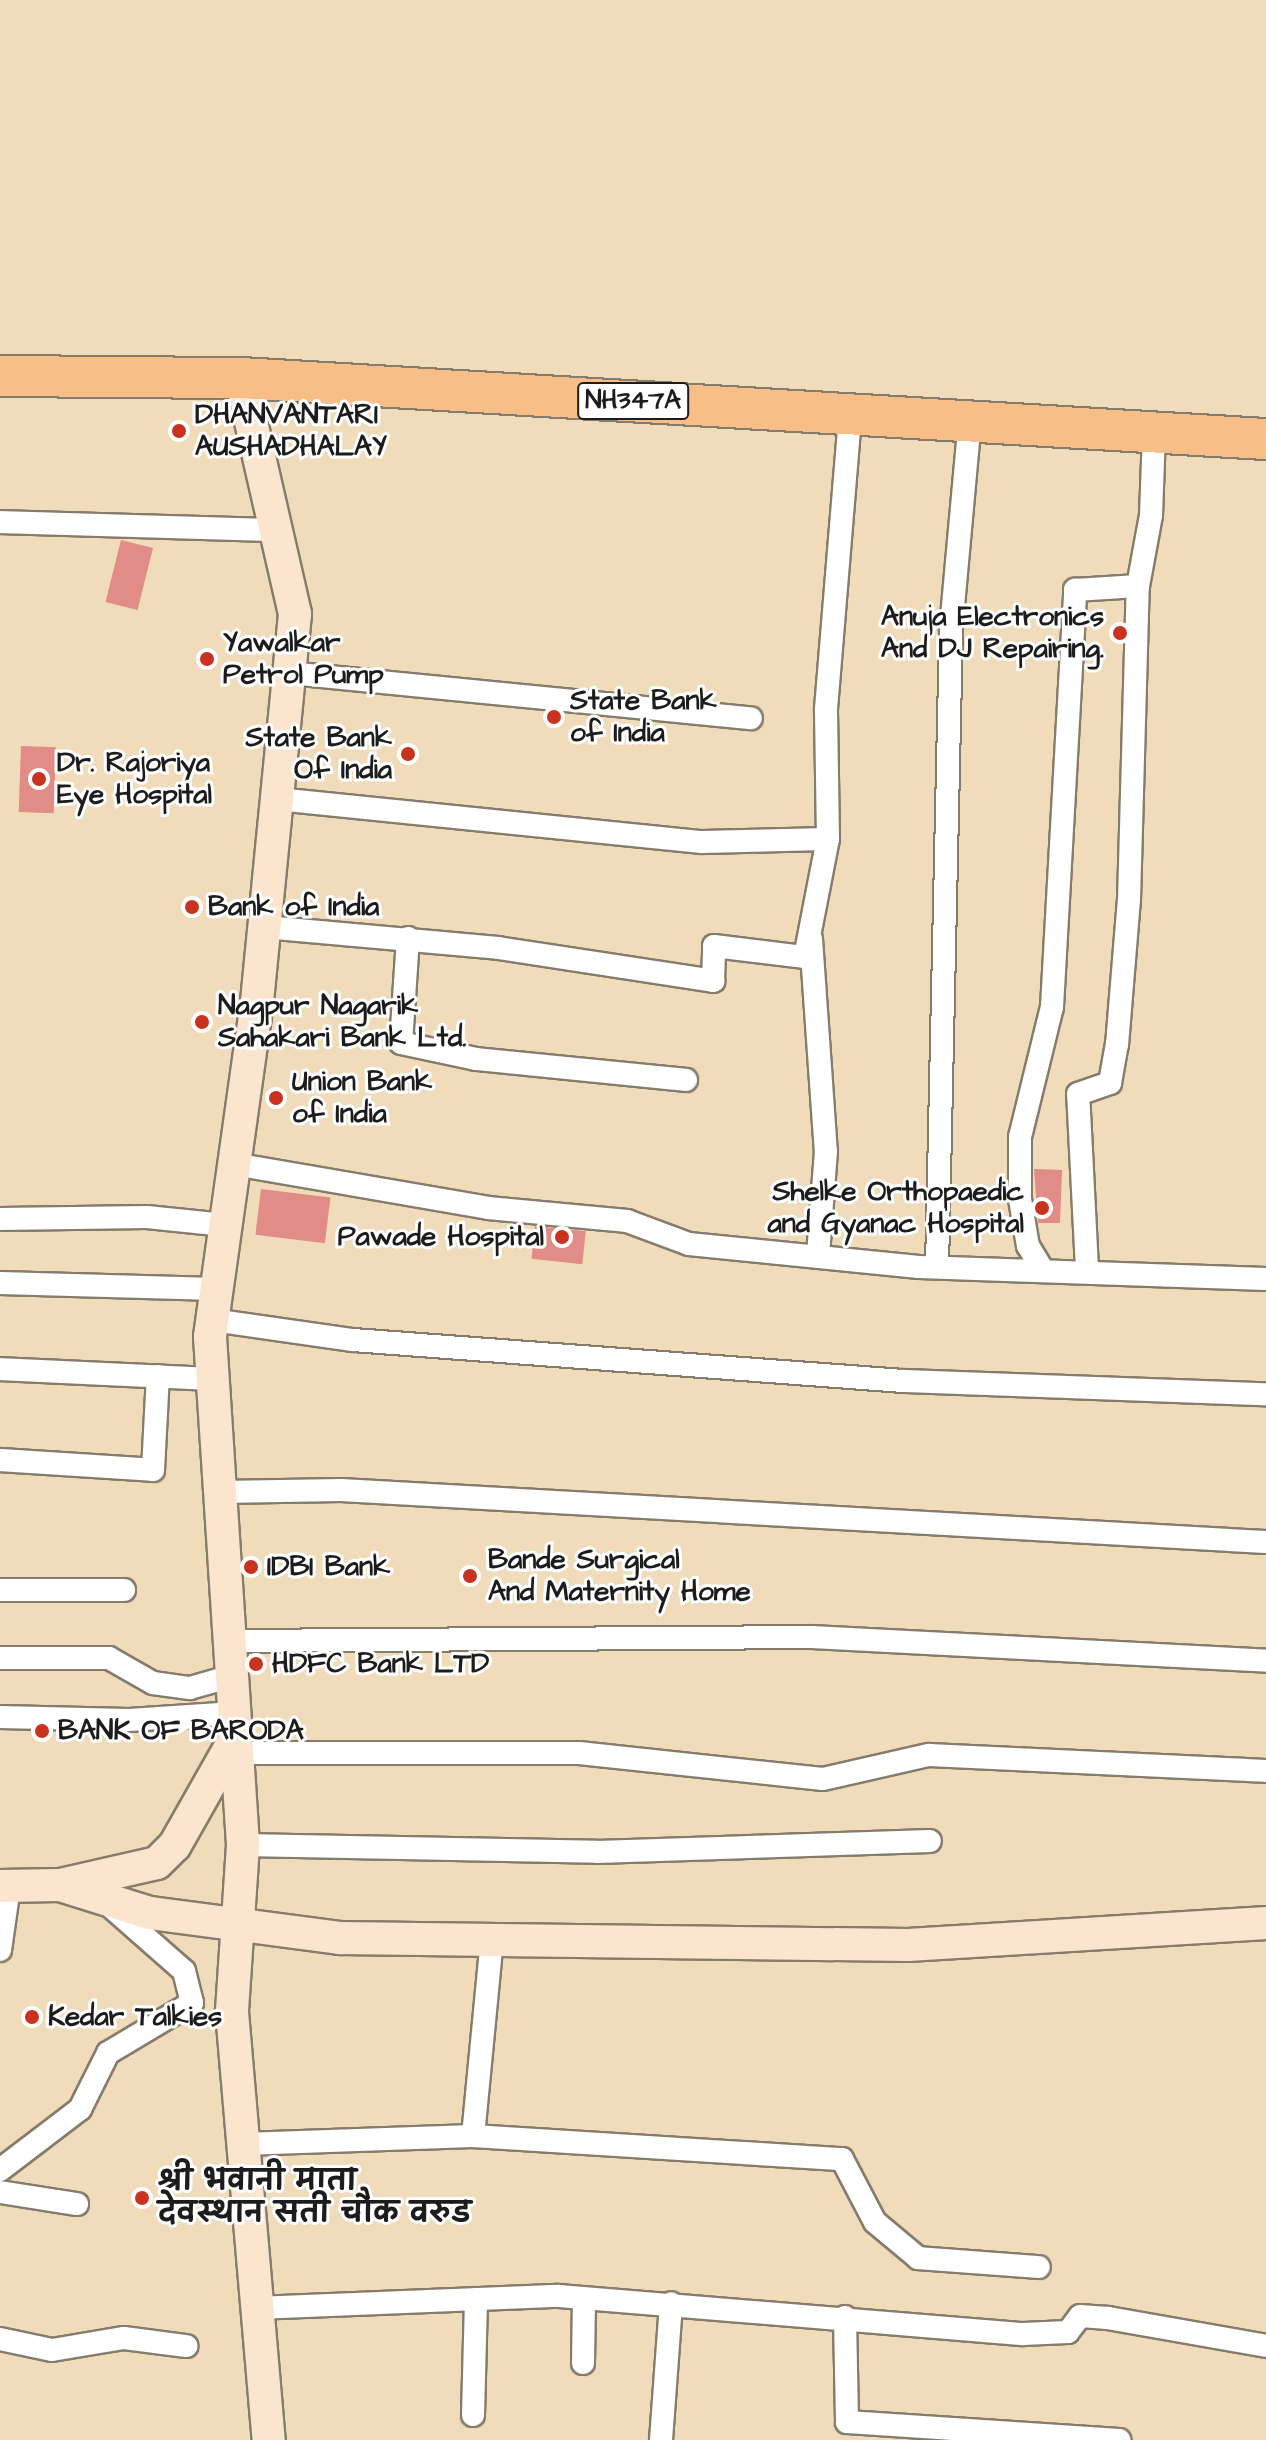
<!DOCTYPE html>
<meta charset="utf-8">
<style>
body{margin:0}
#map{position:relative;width:1266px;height:2440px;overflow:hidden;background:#f0dbba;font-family:"Architects Daughter","Playpen Sans Deva",sans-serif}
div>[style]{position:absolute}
.building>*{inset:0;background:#e18c86;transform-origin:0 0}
.roads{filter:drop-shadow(2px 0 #867c6b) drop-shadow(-2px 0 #867c6b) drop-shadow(0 2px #867c6b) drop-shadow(0 -2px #867c6b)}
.street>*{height:22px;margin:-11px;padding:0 11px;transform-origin:11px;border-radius:11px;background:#fff}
.secondary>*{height:32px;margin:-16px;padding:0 16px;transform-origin:16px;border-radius:16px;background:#fce5cf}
.highway>*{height:40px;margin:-20px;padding:0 20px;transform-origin:20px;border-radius:20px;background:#f7be88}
.dots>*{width:22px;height:22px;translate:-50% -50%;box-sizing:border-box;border:4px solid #fff;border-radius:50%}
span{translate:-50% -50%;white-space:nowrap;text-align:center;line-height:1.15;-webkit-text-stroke:6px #fff;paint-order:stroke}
.shield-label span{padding:2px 6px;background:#fff;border:2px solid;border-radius:6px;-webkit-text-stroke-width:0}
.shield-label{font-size:26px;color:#1c1c1c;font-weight:700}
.poi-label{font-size:28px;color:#1c1c1c;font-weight:700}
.left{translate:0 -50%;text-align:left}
.right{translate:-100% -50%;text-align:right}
</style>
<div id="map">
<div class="building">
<div style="left:121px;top:540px;width:33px;height:64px;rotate:14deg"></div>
<div style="left:21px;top:746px;width:35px;height:66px;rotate:2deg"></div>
<div style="clip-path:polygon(1034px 1169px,1062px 1170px,1060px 1223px,1038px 1223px)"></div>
<div style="left:261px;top:1189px;width:70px;height:46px;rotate:7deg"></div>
<div style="left:535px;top:1226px;width:51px;height:33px;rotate:6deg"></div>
</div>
<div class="roads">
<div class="street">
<div style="left:0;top:522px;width:276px;rotate:1.7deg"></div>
<div style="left:289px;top:673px;width:464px;rotate:5.6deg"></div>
<div style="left:277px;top:799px;width:427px;rotate:5.8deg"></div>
<div style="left:702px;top:842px;width:126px;rotate:-1.4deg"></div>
<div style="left:264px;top:927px;width:235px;rotate:5.1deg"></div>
<div style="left:498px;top:948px;width:218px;rotate:8.7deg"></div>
<div style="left:713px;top:981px;width:35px;rotate:-88deg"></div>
<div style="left:714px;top:946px;width:92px;rotate:6.9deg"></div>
<div style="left:805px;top:957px;width:120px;rotate:-79deg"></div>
<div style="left:828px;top:839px;width:130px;rotate:-90.9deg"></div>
<div style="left:826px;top:709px;width:296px;rotate:-85.3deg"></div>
<div style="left:408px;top:938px;width:105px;rotate:93.8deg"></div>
<div style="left:401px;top:1043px;width:77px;rotate:12deg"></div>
<div style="left:476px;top:1059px;width:211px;rotate:5.7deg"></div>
<div style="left:811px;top:939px;width:213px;rotate:86deg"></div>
<div style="left:826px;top:1151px;width:105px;rotate:94.4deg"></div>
<div style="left:234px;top:1164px;width:258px;rotate:9.8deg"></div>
<div style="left:488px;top:1208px;width:140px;rotate:5.3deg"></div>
<div style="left:627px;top:1221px;width:66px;rotate:20.4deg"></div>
<div style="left:689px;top:1244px;width:231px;rotate:5.7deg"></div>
<div style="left:919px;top:1267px;width:347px;rotate:2deg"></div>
<div style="left:0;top:1219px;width:147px;rotate:-0.8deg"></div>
<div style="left:147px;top:1217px;width:78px;rotate:5.9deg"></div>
<div style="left:937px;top:1267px;width:639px;rotate:-88.74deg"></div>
<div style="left:951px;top:628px;width:208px;rotate:-84.8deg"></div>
<div style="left:1042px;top:1269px;width:27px;rotate:-121deg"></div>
<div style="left:1028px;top:1246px;width:48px;rotate:-99.7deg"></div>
<div style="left:1020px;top:1199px;width:62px;rotate:-90deg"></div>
<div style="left:1020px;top:1137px;width:134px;rotate:-76.2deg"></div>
<div style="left:1052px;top:1007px;width:418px;rotate:-86.8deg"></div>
<div style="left:1075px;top:590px;width:63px;rotate:-3.6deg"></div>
<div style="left:1138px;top:586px;width:72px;rotate:-79.6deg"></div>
<div style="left:1151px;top:515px;width:83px;rotate:-87.9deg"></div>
<div style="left:1087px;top:1269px;width:175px;rotate:-92.9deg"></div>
<div style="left:1078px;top:1094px;width:34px;rotate:-19deg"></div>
<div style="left:1110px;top:1083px;width:39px;rotate:-80deg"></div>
<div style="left:1117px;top:1045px;width:145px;rotate:-85.3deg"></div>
<div style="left:1129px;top:900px;width:314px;rotate:-88.4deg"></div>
<div style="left:0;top:1283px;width:216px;rotate:1.6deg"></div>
<div style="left:212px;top:1320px;width:142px;rotate:8.1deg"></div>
<div style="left:353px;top:1340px;width:552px;rotate:4.26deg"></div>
<div style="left:903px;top:1381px;width:363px;rotate:2.1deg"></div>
<div style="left:0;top:1369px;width:212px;rotate:2.7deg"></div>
<div style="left:0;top:1460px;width:153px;rotate:3.7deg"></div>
<div style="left:153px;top:1470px;width:94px;rotate:-87deg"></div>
<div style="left:220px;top:1492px;width:121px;rotate:-0.9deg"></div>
<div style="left:341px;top:1490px;width:926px;rotate:3.22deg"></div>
<div style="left:0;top:1590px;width:124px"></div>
<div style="left:230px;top:1641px;width:583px;rotate:-0.39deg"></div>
<div style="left:813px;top:1637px;width:454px;rotate:3deg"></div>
<div style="left:0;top:1658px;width:109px"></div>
<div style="left:109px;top:1658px;width:51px;rotate:29.6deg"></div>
<div style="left:153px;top:1683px;width:37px;rotate:8deg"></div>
<div style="left:190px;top:1688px;width:44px;rotate:-15.9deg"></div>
<div style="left:0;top:1717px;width:129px;rotate:1.3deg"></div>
<div style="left:129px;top:1720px;width:106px;rotate:-3.8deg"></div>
<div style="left:237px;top:1753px;width:342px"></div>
<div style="left:579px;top:1753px;width:245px;rotate:6.1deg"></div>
<div style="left:823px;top:1779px;width:109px;rotate:-12.8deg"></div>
<div style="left:929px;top:1755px;width:337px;rotate:2.7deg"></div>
<div style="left:243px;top:1845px;width:354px;rotate:1.1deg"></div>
<div style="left:597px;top:1852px;width:333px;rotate:-1.9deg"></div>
<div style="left:0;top:1950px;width:64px;rotate:-81.9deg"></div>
<div style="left:473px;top:2136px;width:199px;rotate:-84.5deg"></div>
<div style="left:243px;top:2144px;width:230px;rotate:-2deg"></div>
<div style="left:473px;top:2136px;width:370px;rotate:3.6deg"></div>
<div style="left:842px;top:2159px;width:71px;rotate:62.4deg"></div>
<div style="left:875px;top:2222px;width:56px;rotate:39.9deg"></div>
<div style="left:918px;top:2258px;width:121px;rotate:4.3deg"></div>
<div style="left:0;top:2170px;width:101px;rotate:-37.3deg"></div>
<div style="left:80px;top:2109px;width:63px;rotate:-63.4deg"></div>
<div style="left:108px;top:2053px;width:98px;rotate:-30.8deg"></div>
<div style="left:192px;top:2003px;width:33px;rotate:-104deg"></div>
<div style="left:184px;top:1971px;width:98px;rotate:-138.7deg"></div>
<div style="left:0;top:2192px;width:78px;rotate:8.9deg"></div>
<div style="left:256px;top:2308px;width:303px;rotate:-2.3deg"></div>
<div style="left:559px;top:2296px;width:466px;rotate:4.7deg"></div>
<div style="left:1023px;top:2334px;width:45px;rotate:-2.5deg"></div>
<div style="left:1068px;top:2332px;width:20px;rotate:-53deg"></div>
<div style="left:1080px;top:2316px;width:28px;rotate:4deg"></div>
<div style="left:1108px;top:2318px;width:160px;rotate:10deg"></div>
<div style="left:845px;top:2317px;width:105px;rotate:88.9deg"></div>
<div style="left:847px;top:2422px;width:273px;rotate:3.8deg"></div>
<div style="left:0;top:2339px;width:53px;rotate:11.9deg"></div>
<div style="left:52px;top:2350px;width:73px;rotate:-9.5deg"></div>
<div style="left:124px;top:2338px;width:63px;rotate:7.4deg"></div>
<div style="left:583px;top:2363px;width:62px;rotate:-89.1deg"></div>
<div style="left:473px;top:2415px;width:116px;rotate:-88.5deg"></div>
<div style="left:661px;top:2440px;width:137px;rotate:-85.8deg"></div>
</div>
<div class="secondary">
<div style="left:241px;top:378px;width:242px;rotate:77.1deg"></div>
<div style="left:295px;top:614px;width:390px;rotate:95.6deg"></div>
<div style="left:257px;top:1002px;width:338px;rotate:98deg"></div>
<div style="left:210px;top:1337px;width:509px;rotate:86.28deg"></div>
<div style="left:243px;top:1845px;width:167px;rotate:93.8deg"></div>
<div style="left:232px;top:2012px;width:430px;rotate:85.1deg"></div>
<div style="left:60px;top:1885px;width:94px;rotate:17.3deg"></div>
<div style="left:150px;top:1913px;width:192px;rotate:7.5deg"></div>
<div style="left:340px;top:1938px;width:568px;rotate:0.71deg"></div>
<div style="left:908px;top:1945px;width:359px;rotate:-3.5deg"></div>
<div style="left:0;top:1886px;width:60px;rotate:-1deg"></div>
<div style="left:60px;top:1885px;width:99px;rotate:-12.8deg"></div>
<div style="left:157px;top:1863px;width:25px;rotate:-45deg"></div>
<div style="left:175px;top:1845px;width:124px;rotate:-60.5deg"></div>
</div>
<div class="highway">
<div style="left:0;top:376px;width:241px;rotate:0.5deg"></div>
<div style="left:241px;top:378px;width:1027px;rotate:3.41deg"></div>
</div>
</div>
<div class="dots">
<div style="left:179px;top:431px;background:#c8321e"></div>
<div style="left:1120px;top:633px;background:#c8321e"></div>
<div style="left:207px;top:659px;background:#c8321e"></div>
<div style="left:554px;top:717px;background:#c8321e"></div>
<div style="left:408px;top:754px;background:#c8321e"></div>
<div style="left:39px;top:779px;background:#c8321e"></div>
<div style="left:192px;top:907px;background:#c8321e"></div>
<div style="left:202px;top:1022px;background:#c8321e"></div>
<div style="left:276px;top:1098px;background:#c8321e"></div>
<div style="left:1042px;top:1208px;background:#c8321e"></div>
<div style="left:562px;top:1237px;background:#c8321e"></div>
<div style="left:251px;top:1567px;background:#c8321e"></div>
<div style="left:470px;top:1576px;background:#c8321e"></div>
<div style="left:256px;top:1664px;background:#c8321e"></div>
<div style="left:42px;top:1731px;background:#c8321e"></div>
<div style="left:32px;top:2017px;background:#c8321e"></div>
<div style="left:142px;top:2198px;background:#c8321e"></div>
</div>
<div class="shield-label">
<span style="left:633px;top:401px">NH347A</span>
</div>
<div class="poi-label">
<span class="left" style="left:195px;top:431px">DHANVANTARI<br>AUSHADHALAY</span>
<span class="right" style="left:1104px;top:633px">Anuja Electronics<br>And DJ Repairing.</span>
<span class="left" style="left:223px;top:659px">Yawalkar<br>Petrol Pump</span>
<span class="left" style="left:570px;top:717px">State Bank<br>of India</span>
<span class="right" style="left:392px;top:754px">State Bank<br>Of India</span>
<span class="left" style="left:57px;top:779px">Dr. Rajoriya<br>Eye Hospital</span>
<span class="left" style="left:208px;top:907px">Bank of India</span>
<span class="left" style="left:218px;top:1022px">Nagpur Nagarik<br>Sahakari Bank Ltd.</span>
<span class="left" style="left:292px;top:1098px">Union Bank<br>of India</span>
<span class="right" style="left:1024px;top:1208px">Shelke Orthopaedic<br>and Gyanac Hospital</span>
<span class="right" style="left:544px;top:1237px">Pawade Hospital</span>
<span class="left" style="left:488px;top:1576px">Bande Surgical<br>And Maternity Home</span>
<span class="left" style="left:267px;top:1567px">IDBI Bank</span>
<span class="left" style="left:272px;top:1664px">HDFC Bank LTD</span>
<span class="left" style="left:58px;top:1731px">BANK OF BARODA</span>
<span class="left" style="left:48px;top:2017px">Kedar Talkies</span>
<span class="left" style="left:158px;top:2198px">श्री भवानी माता<br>देवस्थान सती चौक वरुड</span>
</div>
</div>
